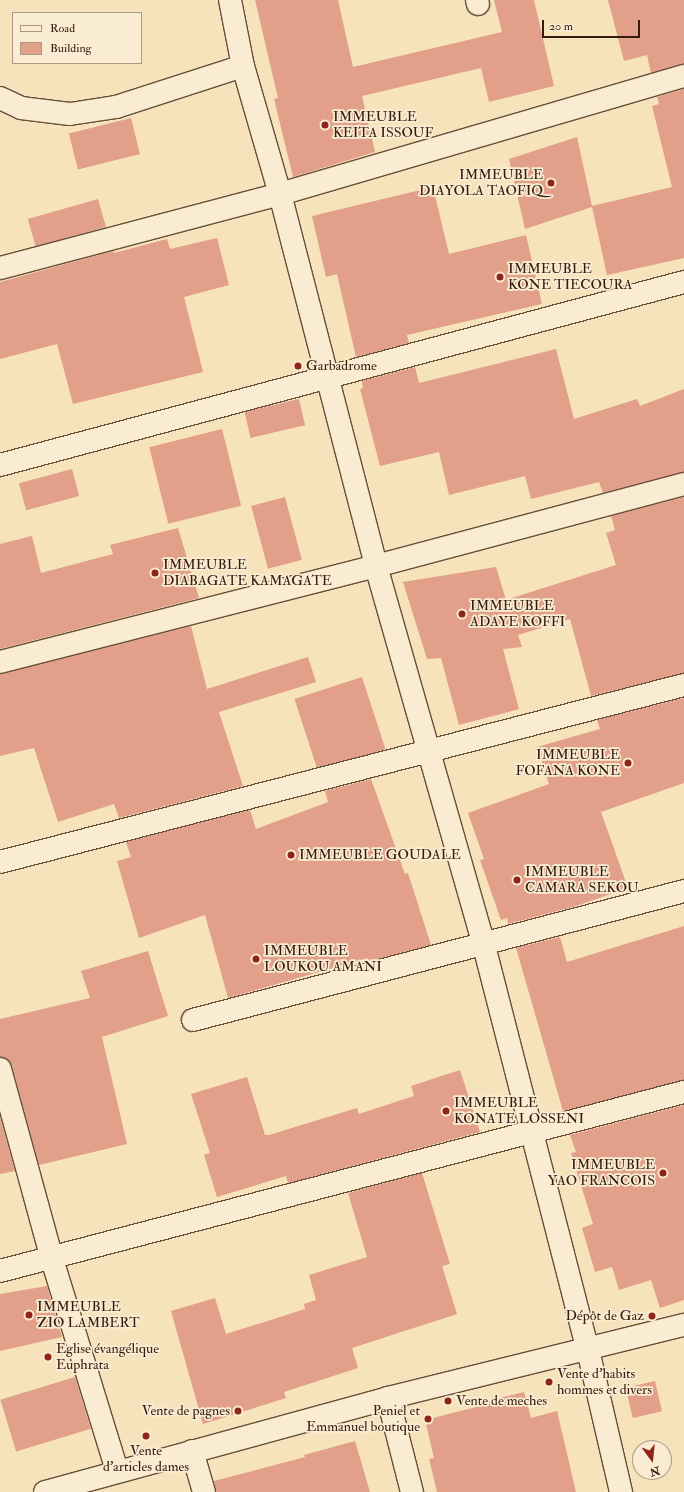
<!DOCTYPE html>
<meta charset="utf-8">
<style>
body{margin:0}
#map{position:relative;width:684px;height:1492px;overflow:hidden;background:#f6e2bb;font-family:"IM FELL Double Pica",serif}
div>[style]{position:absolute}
.building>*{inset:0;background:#e29f8a;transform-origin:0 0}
.roads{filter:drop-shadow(1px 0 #664e39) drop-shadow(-1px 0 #664e39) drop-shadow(0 1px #664e39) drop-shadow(0 -1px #664e39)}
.minor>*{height:22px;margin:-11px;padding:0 11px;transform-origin:11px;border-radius:11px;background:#f9ecd3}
.dots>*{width:11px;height:11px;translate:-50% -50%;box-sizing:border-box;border:2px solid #f9ecd3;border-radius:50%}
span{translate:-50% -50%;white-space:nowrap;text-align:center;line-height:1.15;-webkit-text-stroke:3.5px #f9ecd3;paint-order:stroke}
.poi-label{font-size:14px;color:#361c0e}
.left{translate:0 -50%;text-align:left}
.right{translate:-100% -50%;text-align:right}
.legend{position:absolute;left:12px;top:12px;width:130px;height:52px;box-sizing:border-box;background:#f9ecd3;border:1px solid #ab9984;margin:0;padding:5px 7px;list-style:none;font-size:12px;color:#361c0e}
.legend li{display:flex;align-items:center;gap:8px;height:20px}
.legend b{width:20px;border:1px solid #ab9984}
.north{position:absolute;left:632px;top:1440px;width:40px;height:40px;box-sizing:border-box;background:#f9ecd3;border:1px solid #ab9984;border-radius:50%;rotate:165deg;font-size:11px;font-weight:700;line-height:16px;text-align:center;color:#361c0e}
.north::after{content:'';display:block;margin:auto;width:14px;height:18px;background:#8f2418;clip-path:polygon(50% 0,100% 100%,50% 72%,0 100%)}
.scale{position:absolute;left:542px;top:20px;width:98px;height:18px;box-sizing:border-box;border:2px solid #361c0e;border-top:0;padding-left:5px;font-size:12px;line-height:14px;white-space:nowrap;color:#361c0e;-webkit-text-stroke:3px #f9ecd3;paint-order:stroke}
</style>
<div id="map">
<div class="building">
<div style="clip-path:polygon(255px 0,338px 0,353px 67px,502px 32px,494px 0,534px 0,554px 86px,489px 102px,481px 68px,362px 96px,375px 152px,293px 177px,274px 99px,278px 98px)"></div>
<div style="clip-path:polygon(608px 0,684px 0,684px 64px,651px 73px,647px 55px,624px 61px)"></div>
<div style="clip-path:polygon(684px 89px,684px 258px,607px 275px,592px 207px,525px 229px,509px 159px,577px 137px,592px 206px,672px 187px,652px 106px,659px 104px,657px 97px)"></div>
<div style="left:131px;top:118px;width:37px;height:64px;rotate:76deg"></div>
<div style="clip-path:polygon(433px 187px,449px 254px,526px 235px,542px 304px,407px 335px,409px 343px,356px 357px,337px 274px,326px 277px,312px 216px)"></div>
<div style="left:98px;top:199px;width:29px;height:73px;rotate:74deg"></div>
<div style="clip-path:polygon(217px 238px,229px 285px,184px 297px,203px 372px,73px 404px,57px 344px,0 359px,0 282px,113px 251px,114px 253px,167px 239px,170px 249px)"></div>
<div style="clip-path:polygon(556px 349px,574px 419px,637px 399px,640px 406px,684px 389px,684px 472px,603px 493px,599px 482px,531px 499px,525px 476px,449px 495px,439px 452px,380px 466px,360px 389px,363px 388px,362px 381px,415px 367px,419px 383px)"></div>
<div style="left:299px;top:399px;width:27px;height:56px;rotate:77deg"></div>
<div style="left:222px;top:429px;width:79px;height:75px;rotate:76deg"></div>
<div style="left:72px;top:469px;width:28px;height:55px;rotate:75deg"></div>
<div style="left:285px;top:497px;width:65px;height:35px;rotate:75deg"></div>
<div style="clip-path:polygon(684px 497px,684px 673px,591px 696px,570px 619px,518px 635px,522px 647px,503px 649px,519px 709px,459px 725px,441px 658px,427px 659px,403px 582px,496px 567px,506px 600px,616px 565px,606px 533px,615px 530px,611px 516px)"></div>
<div style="clip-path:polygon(178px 528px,199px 598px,0 649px,0 544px,32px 536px,41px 573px,113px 554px,110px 545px)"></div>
<div style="clip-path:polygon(191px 626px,207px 689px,308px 657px,316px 682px,219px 712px,243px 786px,119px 818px,114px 804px,58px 822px,34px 748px,0 756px,0 674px)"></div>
<div style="left:362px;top:677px;width:76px;height:71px;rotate:72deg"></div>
<div style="clip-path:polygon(684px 698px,684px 783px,601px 812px,628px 888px,576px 906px,508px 924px,507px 918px,501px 920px,480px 860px,484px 859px,468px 813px,549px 784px,537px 747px,600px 729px,597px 720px)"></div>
<div style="clip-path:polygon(371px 779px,405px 874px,408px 873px,431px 945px,369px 961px,368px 958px,228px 998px,205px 915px,139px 938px,117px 861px,131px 857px,126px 842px,250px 810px,256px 829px,328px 802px,325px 791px)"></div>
<div style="clip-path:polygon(684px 926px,684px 1080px,563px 1111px,516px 948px,560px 937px,567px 962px)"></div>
<div style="clip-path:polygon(148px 951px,168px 1016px,102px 1037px,127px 1144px,39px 1165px,12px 1066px,8px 1060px,0 1057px,0 1019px,90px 998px,81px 971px)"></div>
<div style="clip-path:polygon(460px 1070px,480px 1132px,288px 1183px,286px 1176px,217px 1197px,204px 1155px,210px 1153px,191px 1094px,247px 1077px,265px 1135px,269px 1135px,357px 1108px,359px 1114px,414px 1096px,411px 1086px)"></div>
<div style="clip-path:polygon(684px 1105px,684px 1300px,660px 1308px,651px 1280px,619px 1290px,612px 1267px,595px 1272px,582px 1228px,593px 1224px,571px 1153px,576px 1152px,570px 1135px)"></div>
<div style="clip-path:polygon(0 1117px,15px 1171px,0 1174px)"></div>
<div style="clip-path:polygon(422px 1173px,450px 1264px,442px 1266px,457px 1314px,352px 1348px,358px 1368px,284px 1392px,286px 1398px,203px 1424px,171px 1311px,215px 1298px,226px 1334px,305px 1309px,304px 1304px,316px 1300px,309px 1275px,367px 1257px,348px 1193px)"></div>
<div style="clip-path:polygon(47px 1286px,62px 1337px,0 1351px,0 1294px)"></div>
<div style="left:75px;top:1377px;width:54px;height:78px;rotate:73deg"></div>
<div style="left:655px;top:1381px;width:31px;height:30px;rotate:77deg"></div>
<div style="clip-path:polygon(524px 1392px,531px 1418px,557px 1411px,576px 1492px,437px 1492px,429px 1459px,434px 1458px,425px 1420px,488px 1404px,487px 1401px)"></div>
<div style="clip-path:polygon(355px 1441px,370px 1492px,216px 1492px,214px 1481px,305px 1457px,304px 1455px)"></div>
</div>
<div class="roads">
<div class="minor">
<div style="left:230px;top:0;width:67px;rotate:78.9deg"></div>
<div style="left:243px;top:66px;width:133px;rotate:73.9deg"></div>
<div style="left:280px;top:194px;width:384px;rotate:75.5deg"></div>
<div style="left:376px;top:566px;width:391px;rotate:74.1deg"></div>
<div style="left:483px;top:942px;width:421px;rotate:75.6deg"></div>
<div style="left:588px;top:1350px;width:146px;rotate:76.9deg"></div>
<div style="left:477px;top:0;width:4px;rotate:76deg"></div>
<div style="left:0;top:98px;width:23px;rotate:25deg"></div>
<div style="left:21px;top:108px;width:49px;rotate:7deg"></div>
<div style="left:70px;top:114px;width:47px;rotate:-8.7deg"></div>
<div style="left:116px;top:107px;width:133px;rotate:-17.9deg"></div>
<div style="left:0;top:268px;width:290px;rotate:-14.8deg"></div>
<div style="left:280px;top:194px;width:421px;rotate:-16.3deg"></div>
<div style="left:0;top:465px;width:708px;rotate:-14.98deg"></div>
<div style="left:0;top:662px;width:388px;rotate:-14.3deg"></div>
<div style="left:376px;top:566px;width:319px;rotate:-14.9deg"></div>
<div style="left:0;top:862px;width:707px;rotate:-14.51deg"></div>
<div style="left:193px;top:1020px;width:508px;rotate:-14.72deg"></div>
<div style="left:0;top:1069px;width:194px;rotate:74.7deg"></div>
<div style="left:51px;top:1256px;width:224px;rotate:72.9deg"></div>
<div style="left:0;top:1271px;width:707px;rotate:-14.67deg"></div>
<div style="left:388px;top:1398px;width:97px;rotate:75.7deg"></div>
<div style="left:192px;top:1451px;width:43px;rotate:73.7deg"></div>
<div style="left:45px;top:1492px;width:356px;rotate:-15.3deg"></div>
<div style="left:388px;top:1398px;width:305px;rotate:-13.9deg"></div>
</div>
</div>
<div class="dots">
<div style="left:325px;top:125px;background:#8f2418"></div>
<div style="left:551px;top:183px;background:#8f2418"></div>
<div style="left:500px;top:277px;background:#8f2418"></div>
<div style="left:298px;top:366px;background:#8f2418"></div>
<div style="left:155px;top:573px;background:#8f2418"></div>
<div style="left:462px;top:614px;background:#8f2418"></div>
<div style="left:628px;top:763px;background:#8f2418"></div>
<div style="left:291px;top:855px;background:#8f2418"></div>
<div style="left:517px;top:880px;background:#8f2418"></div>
<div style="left:256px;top:959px;background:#8f2418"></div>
<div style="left:446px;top:1111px;background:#8f2418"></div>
<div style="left:663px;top:1173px;background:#8f2418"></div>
<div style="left:29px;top:1315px;background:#8f2418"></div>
<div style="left:652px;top:1316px;background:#8f2418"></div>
<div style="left:48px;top:1357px;background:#8f2418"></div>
<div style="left:549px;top:1382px;background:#8f2418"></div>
<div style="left:448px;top:1401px;background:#8f2418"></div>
<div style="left:238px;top:1411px;background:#8f2418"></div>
<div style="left:428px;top:1419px;background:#8f2418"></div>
<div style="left:146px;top:1436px;background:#8f2418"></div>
</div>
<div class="poi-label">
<span class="left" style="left:333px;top:125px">IMMEUBLE<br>KEITA ISSOUF</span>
<span class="right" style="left:543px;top:183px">IMMEUBLE<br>DIAYOLA TAOFIQ</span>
<span class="left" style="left:508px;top:277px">IMMEUBLE<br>KONE TIECOURA</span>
<span class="left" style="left:306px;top:366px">Garbadrome</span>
<span class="left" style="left:163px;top:573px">IMMEUBLE<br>DIABAGATE KAMAGATE</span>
<span class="left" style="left:470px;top:614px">IMMEUBLE<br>ADAYE KOFFI</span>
<span class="right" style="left:620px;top:763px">IMMEUBLE<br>FOFANA KONE</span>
<span class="left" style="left:299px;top:855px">IMMEUBLE GOUDALE</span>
<span class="left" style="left:525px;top:880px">IMMEUBLE<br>CAMARA SEKOU</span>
<span class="left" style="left:264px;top:959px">IMMEUBLE<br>LOUKOU AMANI</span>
<span class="left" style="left:454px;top:1111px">IMMEUBLE<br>KONATE LOSSENI</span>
<span class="right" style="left:655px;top:1173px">IMMEUBLE<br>YAO FRANCOIS</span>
<span class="left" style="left:37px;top:1315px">IMMEUBLE<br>ZIO LAMBERT</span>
<span class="right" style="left:644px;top:1316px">Dépôt de Gaz</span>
<span class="left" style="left:56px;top:1357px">Eglise évangélique<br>Euphrata</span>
<span class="left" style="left:557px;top:1382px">Vente d'habits<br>hommes et divers</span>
<span class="left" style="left:456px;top:1401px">Vente de meches</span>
<span class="right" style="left:230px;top:1411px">Vente de pagnes</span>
<span class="right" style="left:420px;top:1419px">Peniel et<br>Emmanuel boutique</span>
<span style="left:146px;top:1459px">Vente<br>d'articles dames</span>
</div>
<ul class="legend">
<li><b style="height:5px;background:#f9ecd3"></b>Road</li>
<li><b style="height:11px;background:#e29f8a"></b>Building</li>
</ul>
<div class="north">N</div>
<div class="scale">20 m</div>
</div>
